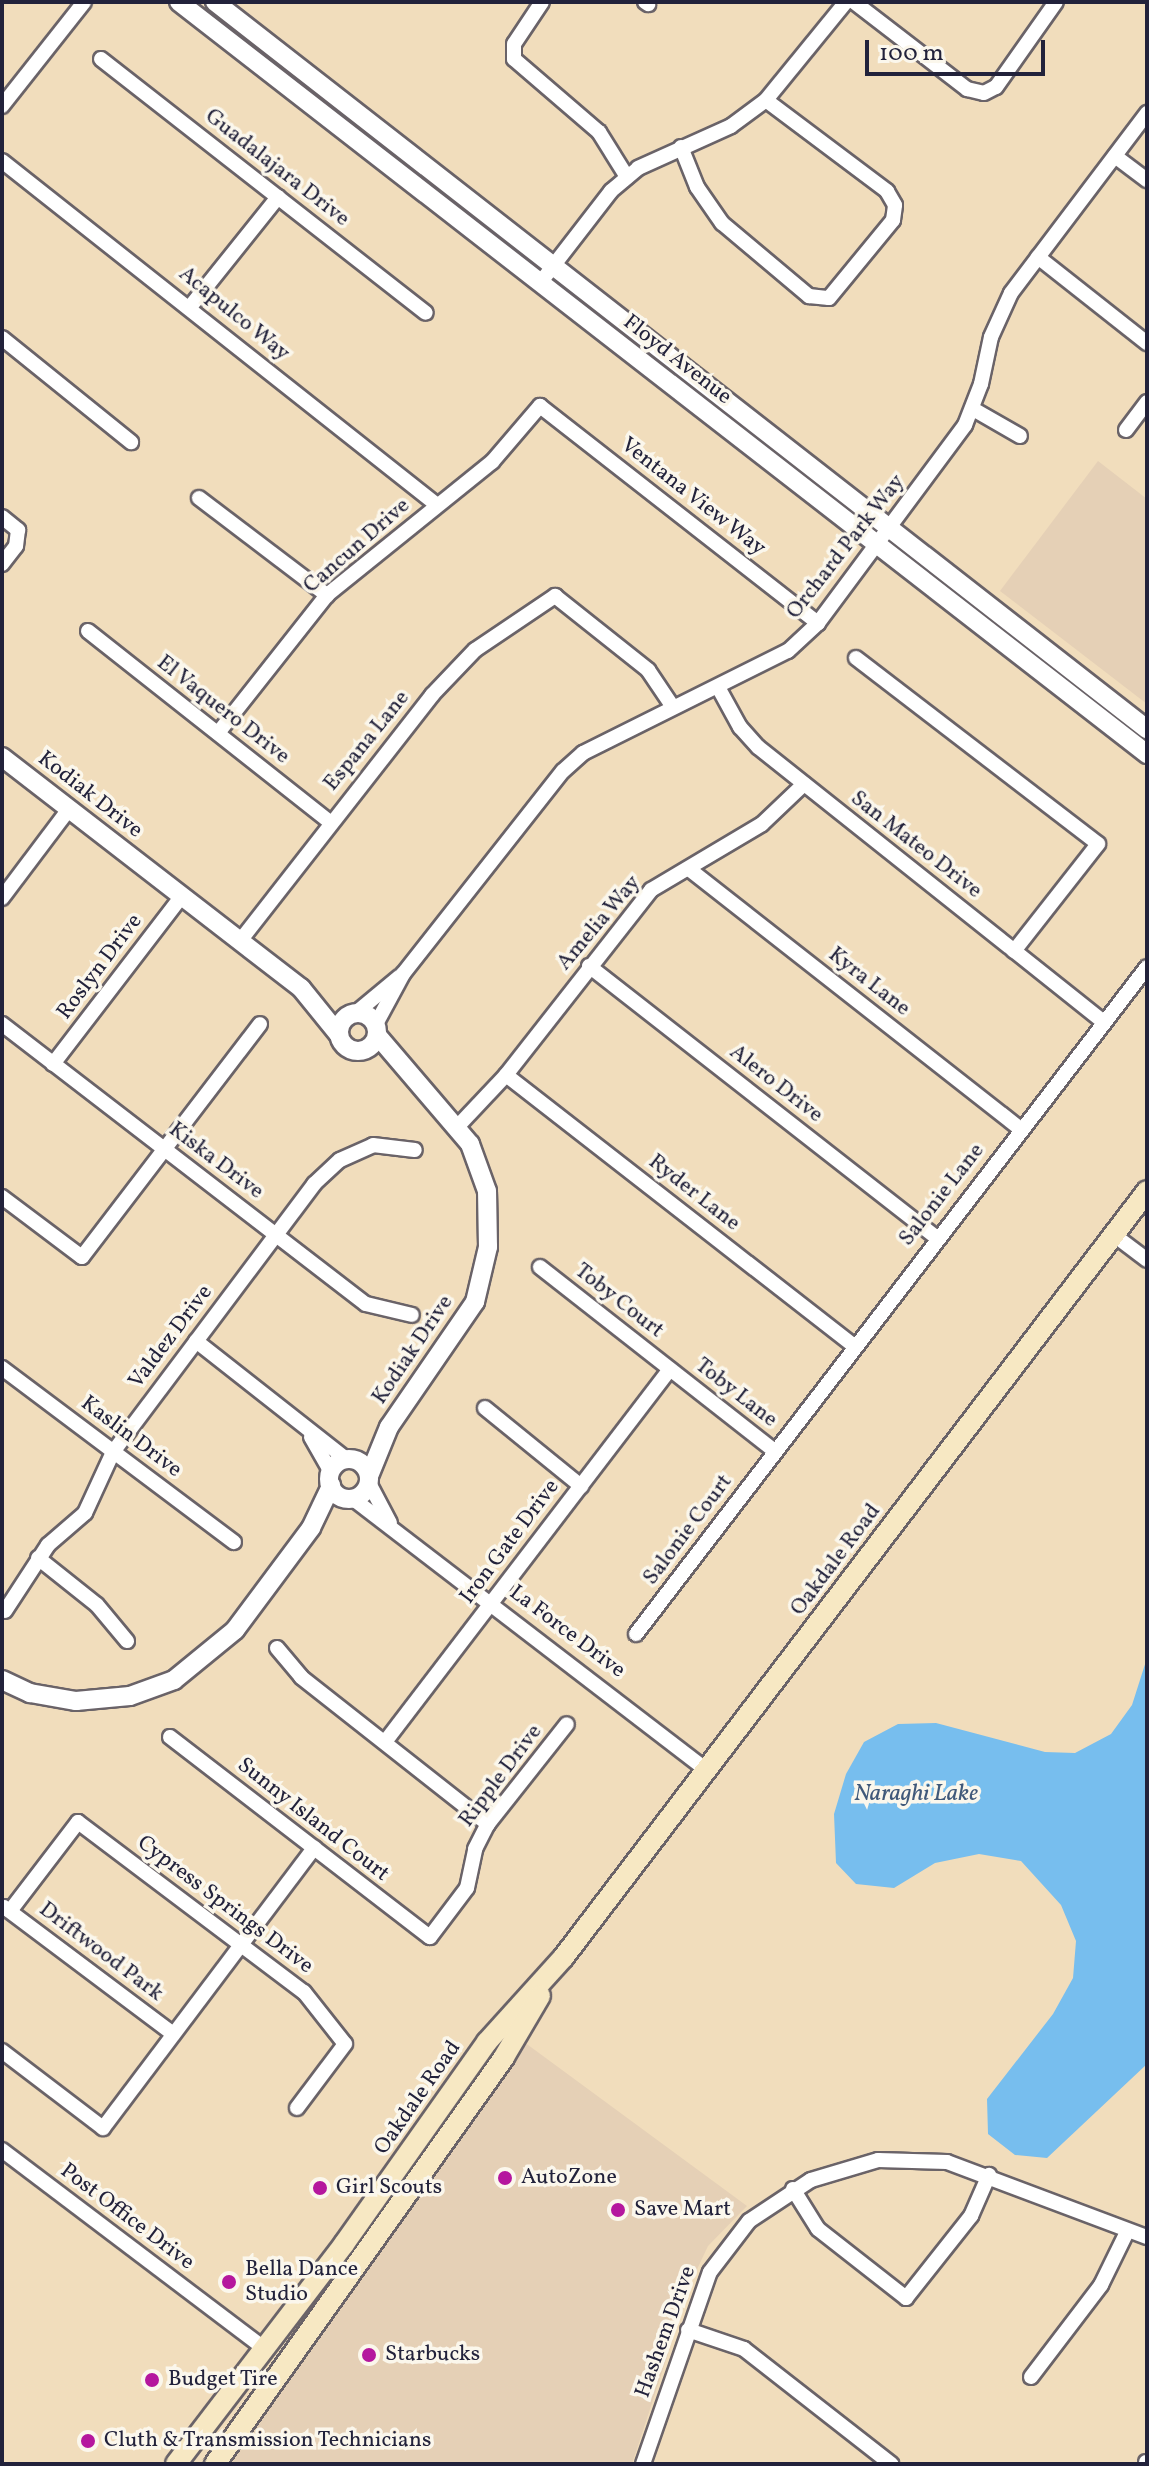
<!DOCTYPE html>
<style>
body{margin:0}
#map{position:relative;width:1149px;height:2466px;overflow:hidden;background:#f1ddbc;font-family:Vollkorn,serif}
div>[style]{position:absolute}
.built>*{inset:0;background:#e5d0b6}
.water>*{inset:0;background:#77beee}
.roads{filter:drop-shadow(2px 0 #6a6368) drop-shadow(-2px 0 #6a6368) drop-shadow(0 2px #6a6368) drop-shadow(0 -2px #6a6368)}
.minor>*{height:14px;margin:-7px;padding:0 7px;transform-origin:7px;border-radius:7px;background:#fff}
.tertiary>*{height:18px;margin:-9px;padding:0 9px;transform-origin:9px;border-radius:9px;background:#fff}
.tertiary>.ring{margin:-9px;padding:0;box-sizing:content-box;background:none;border:18px solid #fff;border-radius:50%}
.secondary>*{height:20px;margin:-10px;padding:0 10px;transform-origin:10px;border-radius:10px;background:#f7e8c3}
.dots>*{width:22px;height:22px;translate:-50% -50%;box-sizing:border-box;border:4px solid #fbf7ec;border-radius:50%}
span{translate:-50% -50%;white-space:nowrap;text-align:center;line-height:1.15;-webkit-text-stroke:7px #fbf7ec;paint-order:stroke}
.street-label{font-size:22px;color:#22223b}
.poi-label{font-size:22px;color:#22223b}
.left{translate:0 -50%;text-align:left}
.water-label{font-size:24px;color:#40597a;font-style:italic}
.frame{position:absolute;inset:0;border:4px solid #22223b;pointer-events:none}
.scale{position:absolute;left:865px;top:40px;width:180px;height:36px;box-sizing:border-box;border:4px solid #22223b;border-top:0;padding-left:10px;font-size:24px;line-height:28px;white-space:nowrap;color:#22223b;-webkit-text-stroke:6px #fbf7ec;paint-order:stroke}
</style>
<div id="map">
<div class="built">
<div style="clip-path:polygon(1098px 461px,1147px 499px,1147px 704px,1000px 591px)"></div>
<div style="clip-path:polygon(524px 2042px,747px 2206px,708px 2246px,693px 2278px,632px 2464px,224px 2464px)"></div>
</div>
<div class="water">
<div style="clip-path:polygon(1147px 1658px,1147px 2064px,1047px 2158px,1015px 2155px,988px 2134px,987px 2099px,1053px 2014px,1073px 1978px,1076px 1941px,1061px 1905px,1021px 1861px,979px 1854px,935px 1863px,894px 1888px,856px 1884px,836px 1863px,834px 1814px,846px 1774px,864px 1742px,898px 1724px,936px 1723px,1045px 1752px,1075px 1753px,1111px 1734px,1132px 1705px)"></div>
</div>
<div class="roads">
<div class="minor">
<div style="left:542px;top:2px;width:50px;rotate:123.7deg"></div>
<div style="left:514px;top:44px;width:15px;rotate:90deg"></div>
<div style="left:514px;top:59px;width:112px;rotate:40.7deg"></div>
<div style="left:599px;top:132px;width:53px;rotate:58.1deg"></div>
<div style="left:645px;top:2px;width:4px;rotate:34deg"></div>
<div style="left:854px;top:2px;width:143px;rotate:37.6deg"></div>
<div style="left:967px;top:89px;width:17px;rotate:13deg"></div>
<div style="left:984px;top:93px;width:13px;rotate:-27deg"></div>
<div style="left:996px;top:87px;width:104px;rotate:-54.8deg"></div>
<div style="left:101px;top:59px;width:412px;rotate:38deg"></div>
<div style="left:2px;top:106px;width:132px;rotate:-51.7deg"></div>
<div style="left:681px;top:147px;width:43px;rotate:68.2deg"></div>
<div style="left:697px;top:187px;width:44px;rotate:55.2deg"></div>
<div style="left:722px;top:223px;width:114px;rotate:40deg"></div>
<div style="left:809px;top:296px;width:20px;rotate:6deg"></div>
<div style="left:829px;top:298px;width:101px;rotate:-50.6deg"></div>
<div style="left:893px;top:220px;width:15px;rotate:-82deg"></div>
<div style="left:895px;top:205px;width:16px;rotate:-120deg"></div>
<div style="left:887px;top:191px;width:151px;rotate:-143.1deg"></div>
<div style="left:1115px;top:156px;width:40px;rotate:37deg"></div>
<div style="left:2px;top:161px;width:555px;rotate:38.34deg"></div>
<div style="left:1038px;top:257px;width:139px;rotate:38.3deg"></div>
<div style="left:540px;top:283px;width:116px;rotate:-52.3deg"></div>
<div style="left:611px;top:191px;width:35px;rotate:-40deg"></div>
<div style="left:638px;top:168px;width:102px;rotate:-24.3deg"></div>
<div style="left:731px;top:126px;width:44px;rotate:-36.6deg"></div>
<div style="left:766px;top:100px;width:127px;rotate:-50.8deg"></div>
<div style="left:190px;top:307px;width:141px;rotate:-51.3deg"></div>
<div style="left:2px;top:338px;width:166px;rotate:38.9deg"></div>
<div style="left:973px;top:409px;width:54px;rotate:29.9deg"></div>
<div style="left:1126px;top:430px;width:35px;rotate:-53deg"></div>
<div style="left:199px;top:498px;width:161px;rotate:37.2deg"></div>
<div style="left:2px;top:517px;width:21px;rotate:39deg"></div>
<div style="left:18px;top:530px;width:16px;rotate:97deg"></div>
<div style="left:16px;top:546px;width:23px;rotate:128deg"></div>
<div style="left:88px;top:631px;width:310px;rotate:38.3deg"></div>
<div style="left:856px;top:658px;width:305px;rotate:37.5deg"></div>
<div style="left:1098px;top:844px;width:136px;rotate:128.1deg"></div>
<div style="left:718px;top:687px;width:46px;rotate:61.2deg"></div>
<div style="left:740px;top:727px;width:27px;rotate:48deg"></div>
<div style="left:758px;top:747px;width:442px;rotate:38.5deg"></div>
<div style="left:218px;top:733px;width:176px;rotate:-51.7deg"></div>
<div style="left:327px;top:595px;width:212px;rotate:-38.9deg"></div>
<div style="left:492px;top:462px;width:74px;rotate:-49.4deg"></div>
<div style="left:540px;top:406px;width:353px;rotate:38deg"></div>
<div style="left:689px;top:869px;width:422px;rotate:38.1deg"></div>
<div style="left:2px;top:898px;width:111px;rotate:-53deg"></div>
<div style="left:240px;top:941px;width:312px;rotate:-52deg"></div>
<div style="left:432px;top:695px;width:62px;rotate:-46.3deg"></div>
<div style="left:475px;top:650px;width:97px;rotate:-34deg"></div>
<div style="left:555px;top:596px;width:119px;rotate:38.5deg"></div>
<div style="left:648px;top:670px;width:45px;rotate:56deg"></div>
<div style="left:589px;top:966px;width:440px;rotate:38deg"></div>
<div style="left:357px;top:1012px;width:55px;rotate:-39.8deg"></div>
<div style="left:2px;top:1024px;width:459px;rotate:37.6deg"></div>
<div style="left:366px;top:1304px;width:47px;rotate:13.4deg"></div>
<div style="left:376px;top:1024px;width:57px;rotate:-61.6deg"></div>
<div style="left:403px;top:974px;width:258px;rotate:-51.8deg"></div>
<div style="left:563px;top:771px;width:27px;rotate:-42deg"></div>
<div style="left:583px;top:753px;width:229px;rotate:-26.5deg"></div>
<div style="left:788px;top:651px;width:41px;rotate:-43deg"></div>
<div style="left:818px;top:623px;width:247px;rotate:-53.4deg"></div>
<div style="left:965px;top:425px;width:44px;rotate:-68.7deg"></div>
<div style="left:981px;top:384px;width:48px;rotate:-78deg"></div>
<div style="left:991px;top:337px;width:48px;rotate:-65.6deg"></div>
<div style="left:1011px;top:293px;width:226px;rotate:-52.9deg"></div>
<div style="left:53px;top:1064px;width:212px;rotate:-52.5deg"></div>
<div style="left:506px;top:1075px;width:442px;rotate:37.9deg"></div>
<div style="left:458px;top:1126px;width:70px;rotate:-46.7deg"></div>
<div style="left:506px;top:1075px;width:235px;rotate:-51.9deg"></div>
<div style="left:651px;top:890px;width:129px;rotate:-30.7deg"></div>
<div style="left:762px;top:824px;width:58px;rotate:-43.6deg"></div>
<div style="left:2px;top:1197px;width:100px;rotate:36.9deg"></div>
<div style="left:82px;top:1257px;width:293px;rotate:-52.6deg"></div>
<div style="left:1114px;top:1235px;width:41px;rotate:37.1deg"></div>
<div style="left:540px;top:1267px;width:298px;rotate:38.1deg"></div>
<div style="left:196px;top:1341px;width:191px;rotate:38.2deg"></div>
<div style="left:2px;top:1368px;width:290px;rotate:36.9deg"></div>
<div style="left:485px;top:1408px;width:124px;rotate:39.1deg"></div>
<div style="left:311px;top:1437px;width:40px;rotate:60.3deg"></div>
<div style="left:369px;top:1483px;width:45px;rotate:62.3deg"></div>
<div style="left:352px;top:1498px;width:447px;rotate:37.5deg"></div>
<div style="left:38px;top:1558px;width:75px;rotate:38.5deg"></div>
<div style="left:97px;top:1605px;width:47px;rotate:50.2deg"></div>
<div style="left:5px;top:1611px;width:79px;rotate:-56.9deg"></div>
<div style="left:48px;top:1545px;width:49px;rotate:-40.9deg"></div>
<div style="left:85px;top:1513px;width:67px;rotate:-65.3deg"></div>
<div style="left:113px;top:1452px;width:335px;rotate:-53.1deg"></div>
<div style="left:314px;top:1184px;width:35px;rotate:-43deg"></div>
<div style="left:340px;top:1160px;width:36px;rotate:-24deg"></div>
<div style="left:373px;top:1145px;width:42px;rotate:6.8deg"></div>
<div style="left:636px;top:1634px;width:840px;rotate:-52.54deg"></div>
<div style="left:277px;top:1648px;width:38px;rotate:50deg"></div>
<div style="left:301px;top:1677px;width:238px;rotate:38.2deg"></div>
<div style="left:170px;top:1737px;width:328px;rotate:37.6deg"></div>
<div style="left:430px;top:1937px;width:61px;rotate:-52.9deg"></div>
<div style="left:467px;top:1888px;width:40px;rotate:-78deg"></div>
<div style="left:475px;top:1849px;width:28px;rotate:-63deg"></div>
<div style="left:488px;top:1824px;width:127px;rotate:-51.7deg"></div>
<div style="left:385px;top:1742px;width:469px;rotate:-52.6deg"></div>
<div style="left:4px;top:1907px;width:211px;rotate:36.9deg"></div>
<div style="left:10px;top:1911px;width:112px;rotate:-52.6deg"></div>
<div style="left:78px;top:1822px;width:283px;rotate:37deg"></div>
<div style="left:304px;top:1992px;width:66px;rotate:51.7deg"></div>
<div style="left:345px;top:2044px;width:80px;rotate:126.9deg"></div>
<div style="left:2px;top:2051px;width:127px;rotate:37.3deg"></div>
<div style="left:103px;top:2128px;width:351px;rotate:-53deg"></div>
<div style="left:2px;top:2150px;width:328px;rotate:37.1deg"></div>
<div style="left:793px;top:2189px;width:47px;rotate:58deg"></div>
<div style="left:818px;top:2229px;width:112px;rotate:38.1deg"></div>
<div style="left:906px;top:2298px;width:105px;rotate:-51.6deg"></div>
<div style="left:971px;top:2216px;width:45px;rotate:-66.3deg"></div>
<div style="left:688px;top:2330px;width:59px;rotate:18.7deg"></div>
<div style="left:744px;top:2349px;width:187px;rotate:38deg"></div>
<div style="left:1031px;top:2377px;width:116px;rotate:-52.7deg"></div>
<div style="left:1101px;top:2285px;width:59px;rotate:-63.9deg"></div>
<div style="left:1146px;top:2462px;width:1px"></div>
<div style="left:643px;top:2464px;width:203px;rotate:-70.8deg"></div>
<div style="left:710px;top:2272px;width:64px;rotate:-52.6deg"></div>
<div style="left:749px;top:2221px;width:74px;rotate:-33.5deg"></div>
<div style="left:811px;top:2180px;width:70px;rotate:-16.6deg"></div>
<div style="left:878px;top:2160px;width:69px;rotate:1.7deg"></div>
<div style="left:947px;top:2162px;width:214px;rotate:20.6deg"></div>
</div>
<div class="tertiary">
<div style="left:179px;top:2px;width:1226px;rotate:37.84deg"></div>
<div style="left:215px;top:2px;width:1182px;rotate:37.96deg"></div>
<div style="left:2px;top:757px;width:378px;rotate:37.7deg"></div>
<div style="left:301px;top:988px;width:60px;rotate:51deg"></div>
<div class="ring" style="left:339px;top:1013px;width:20px;height:20px"></div>
<div class="ring" style="left:329px;top:1459px;width:22px;height:22px"></div>
<div style="left:369px;top:1476px;width:53px;rotate:-67.8deg"></div>
<div style="left:389px;top:1427px;width:152px;rotate:-55.5deg"></div>
<div style="left:475px;top:1302px;width:57px;rotate:-76.7deg"></div>
<div style="left:488px;top:1247px;width:56px;rotate:-91deg"></div>
<div style="left:487px;top:1191px;width:50px;rotate:-109.9deg"></div>
<div style="left:470px;top:1144px;width:143px;rotate:-130.5deg"></div>
<div style="left:2px;top:1680px;width:31px;rotate:25deg"></div>
<div style="left:30px;top:1693px;width:47px;rotate:9.9deg"></div>
<div style="left:76px;top:1701px;width:54px;rotate:-5.3deg"></div>
<div style="left:130px;top:1696px;width:47px;rotate:-20deg"></div>
<div style="left:174px;top:1680px;width:79px;rotate:-39.3deg"></div>
<div style="left:235px;top:1630px;width:127px;rotate:-53.3deg"></div>
<div style="left:311px;top:1528px;width:47px;rotate:-64.5deg"></div>
</div>
<div class="secondary">
<div style="left:176px;top:2464px;width:277px;rotate:-52.6deg"></div>
<div style="left:344px;top:2244px;width:247px;rotate:-54.7deg"></div>
<div style="left:487px;top:2042px;width:113px;rotate:-47.9deg"></div>
<div style="left:563px;top:1958px;width:964px;rotate:-52.71deg"></div>
<div style="left:215px;top:2464px;width:499px;rotate:-54.6deg"></div>
<div style="left:504px;top:2057px;width:71px;rotate:-59.5deg"></div>
</div>
</div>
<div class="dots">
<div style="left:505px;top:2178px;background:#b5179e"></div>
<div style="left:320px;top:2188px;background:#b5179e"></div>
<div style="left:618px;top:2210px;background:#b5179e"></div>
<div style="left:229px;top:2282px;background:#b5179e"></div>
<div style="left:369px;top:2355px;background:#b5179e"></div>
<div style="left:152px;top:2380px;background:#b5179e"></div>
<div style="left:88px;top:2441px;background:#b5179e"></div>
</div>
<div class="street-label">
<span style="left:277px;top:168px;rotate:38deg">Guadalajara Drive</span>
<span style="left:234px;top:314px;rotate:39deg">Acapulco Way</span>
<span style="left:677px;top:360px;rotate:38deg">Floyd Avenue</span>
<span style="left:693px;top:497px;rotate:38deg">Ventana View Way</span>
<span style="left:357px;top:546px;rotate:-41deg">Cancun Drive</span>
<span style="left:846px;top:547px;rotate:-52deg">Orchard Park Way</span>
<span style="left:223px;top:710px;rotate:38deg">El Vaquero Drive</span>
<span style="left:367px;top:741px;rotate:-51deg">Espana Lane</span>
<span style="left:90px;top:795px;rotate:38deg">Kodiak Drive</span>
<span style="left:916px;top:845px;rotate:38deg">San Mateo Drive</span>
<span style="left:599px;top:923px;rotate:-50deg">Amelia Way</span>
<span style="left:100px;top:967px;rotate:-53deg">Roslyn Drive</span>
<span style="left:869px;top:982px;rotate:38deg">Kyra Lane</span>
<span style="left:776px;top:1084px;rotate:38deg">Alero Drive</span>
<span style="left:216px;top:1161px;rotate:37deg">Kiska Drive</span>
<span style="left:694px;top:1193px;rotate:38deg">Ryder Lane</span>
<span style="left:942px;top:1195px;rotate:-52deg">Salonie Lane</span>
<span style="left:619px;top:1301px;rotate:38deg">Toby Court</span>
<span style="left:171px;top:1337px;rotate:-53deg">Valdez Drive</span>
<span style="left:413px;top:1350px;rotate:-56deg">Kodiak Drive</span>
<span style="left:736px;top:1393px;rotate:38deg">Toby Lane</span>
<span style="left:131px;top:1437px;rotate:37deg">Kaslin Drive</span>
<span style="left:688px;top:1530px;rotate:-53deg">Salonie Court</span>
<span style="left:510px;top:1542px;rotate:-53deg">Iron Gate Drive</span>
<span style="left:836px;top:1560px;rotate:-53deg">Oakdale Road</span>
<span style="left:567px;top:1632px;rotate:37deg">La Force Drive</span>
<span style="left:501px;top:1776px;rotate:-53deg">Ripple Drive</span>
<span style="left:313px;top:1820px;rotate:38deg">Sunny Island Court</span>
<span style="left:225px;top:1905px;rotate:37deg">Cypress Springs Drive</span>
<span style="left:101px;top:1952px;rotate:37deg">Driftwood Park</span>
<span style="left:418px;top:2098px;rotate:-55deg">Oakdale Road</span>
<span style="left:127px;top:2217px;rotate:37deg">Post Office Drive</span>
<span style="left:666px;top:2332px;rotate:-70deg">Hashem Drive</span>
</div>
<div class="poi-label">
<span class="left" style="left:521px;top:2178px">AutoZone</span>
<span class="left" style="left:336px;top:2188px">Girl Scouts</span>
<span class="left" style="left:634px;top:2210px">Save Mart</span>
<span class="left" style="left:245px;top:2282px">Bella Dance<br>Studio</span>
<span class="left" style="left:385px;top:2355px">Starbucks</span>
<span class="left" style="left:168px;top:2380px">Budget Tire</span>
<span class="left" style="left:104px;top:2441px">Cluth &amp; Transmission Technicians</span>
</div>
<div class="water-label">
<span style="left:916px;top:1795px">Naraghi Lake</span>
</div>
<div class="frame"></div>
<div class="scale">100 m</div>
</div>
